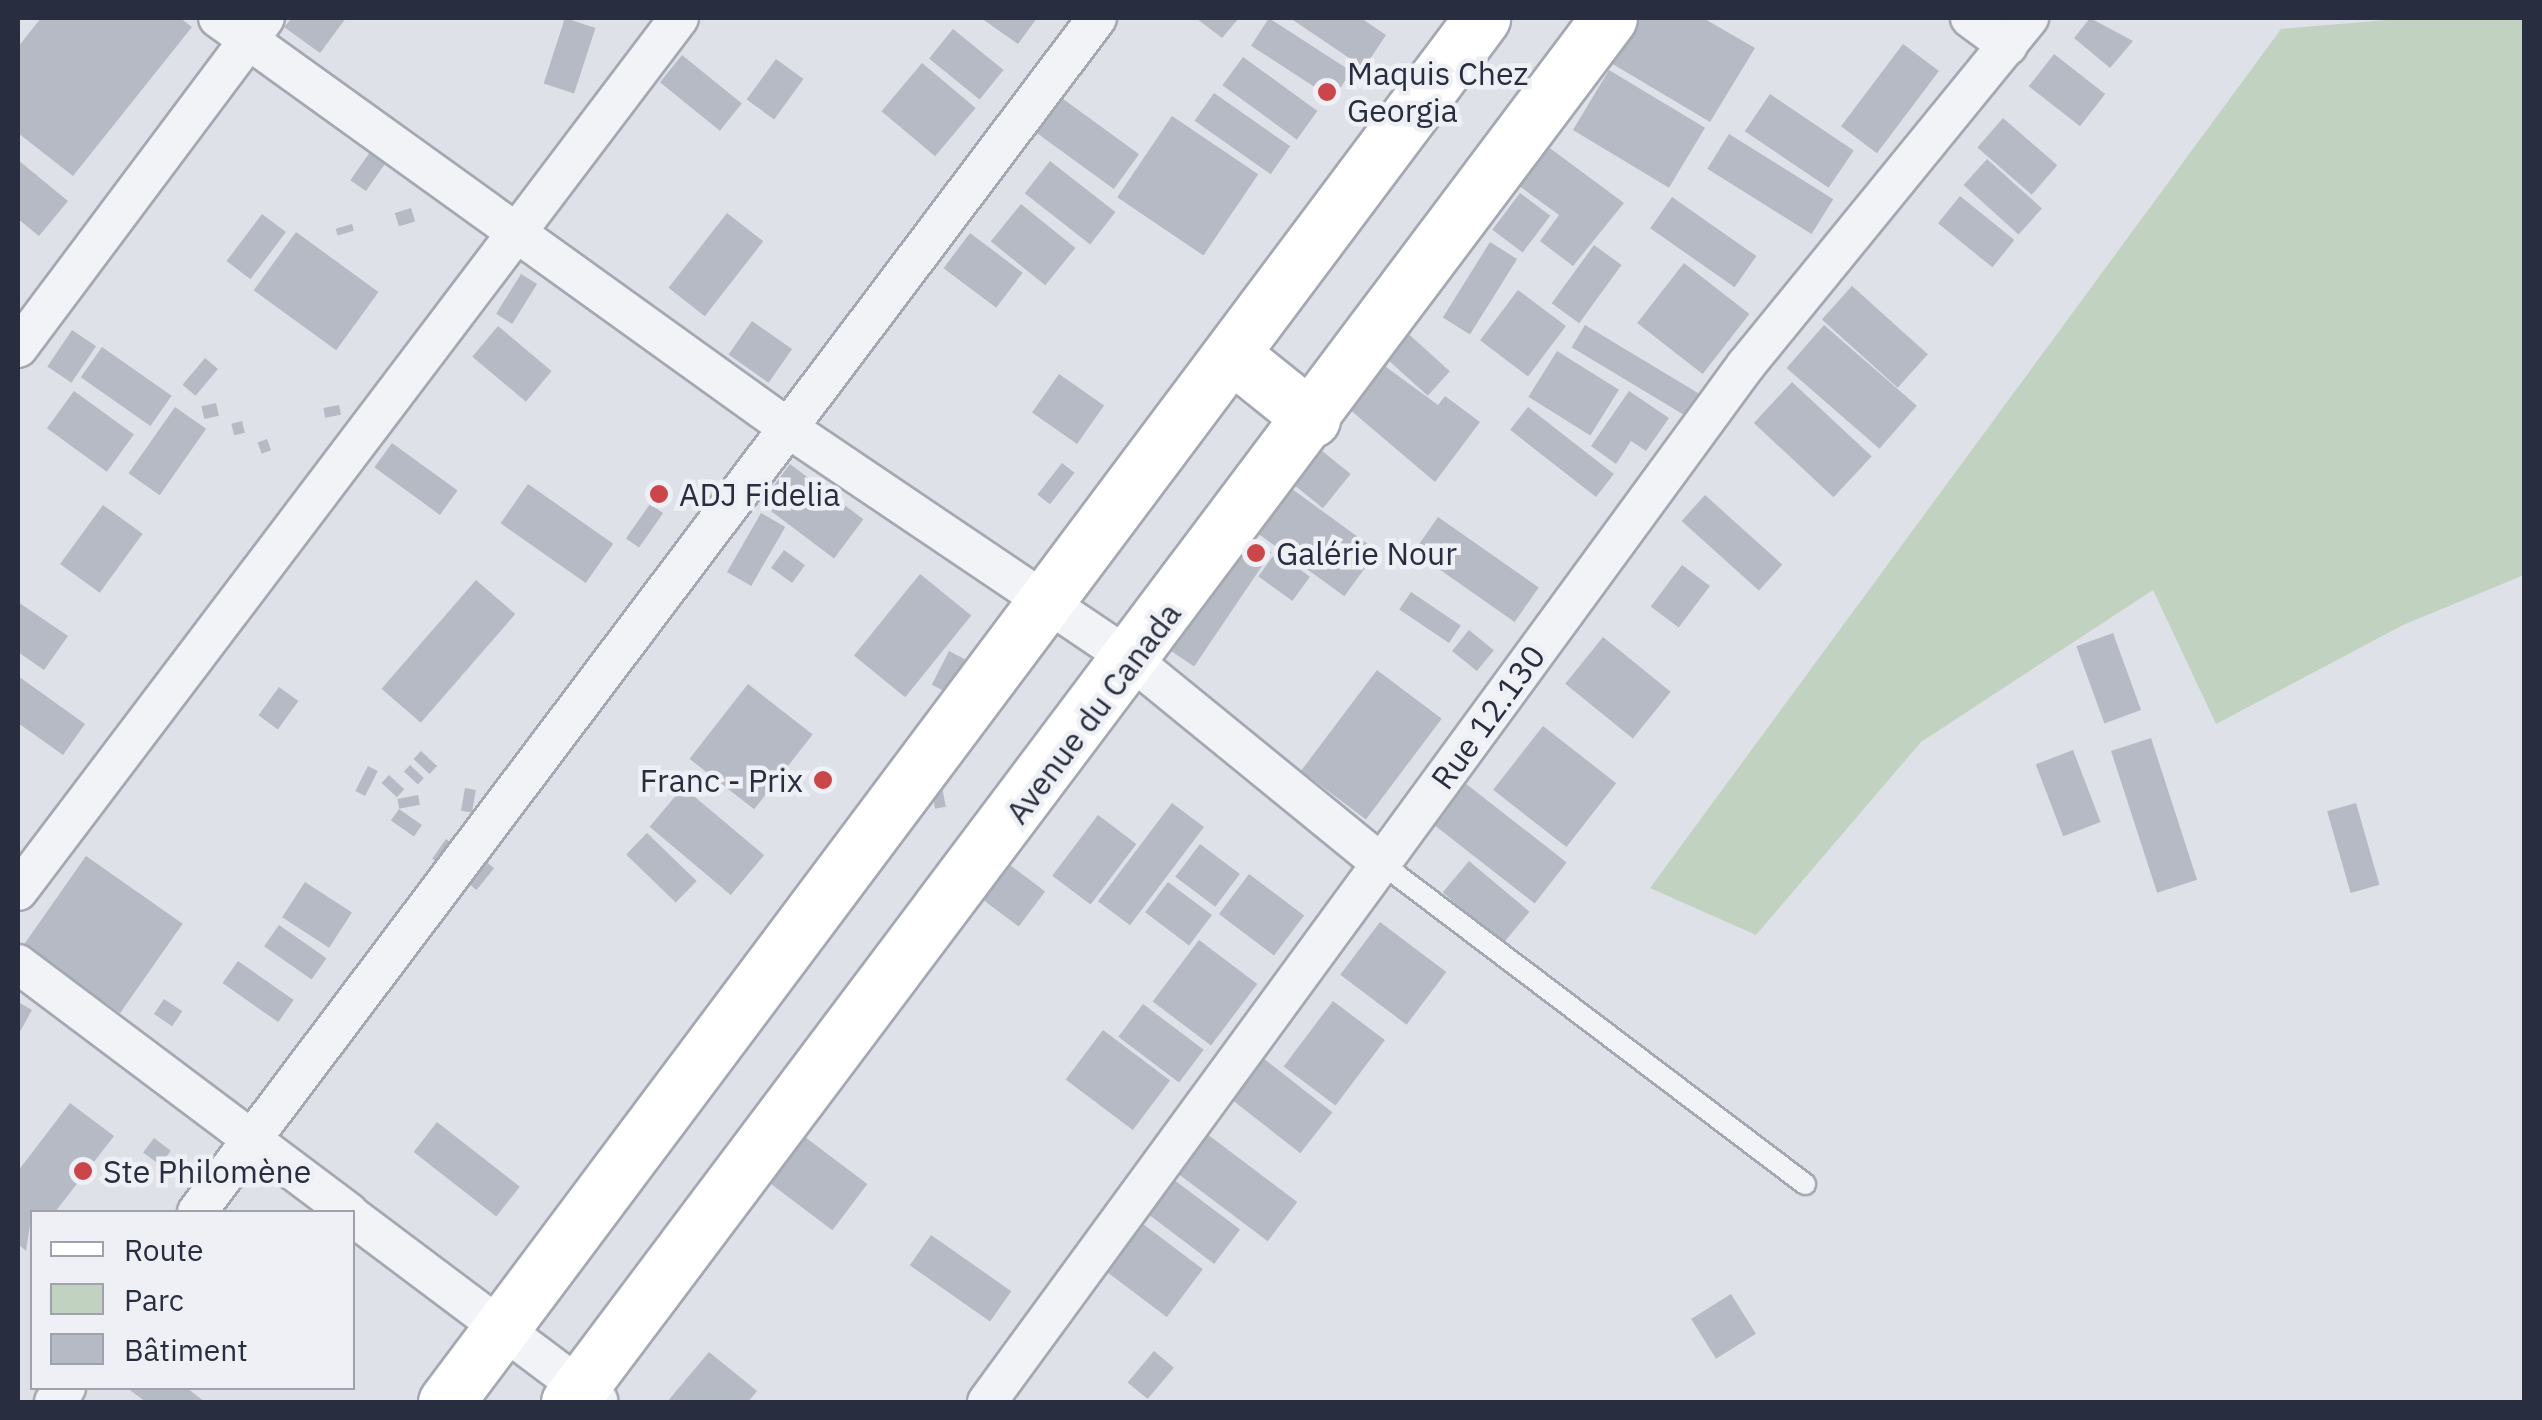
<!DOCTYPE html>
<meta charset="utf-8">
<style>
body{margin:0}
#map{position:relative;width:2542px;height:1420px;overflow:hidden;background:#dfe1e8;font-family:"IBM Plex Sans",sans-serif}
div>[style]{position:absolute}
.green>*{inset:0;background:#c2d2c0}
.building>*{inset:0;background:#b6bac4;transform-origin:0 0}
.roads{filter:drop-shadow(2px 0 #a4a8b2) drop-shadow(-2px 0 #a4a8b2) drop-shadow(0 2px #a4a8b2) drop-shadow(0 -2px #a4a8b2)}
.service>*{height:20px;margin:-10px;padding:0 10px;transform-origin:10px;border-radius:10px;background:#f1f3f6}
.minor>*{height:38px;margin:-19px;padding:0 19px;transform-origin:19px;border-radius:19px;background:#f1f3f6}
.secondary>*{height:55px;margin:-27.5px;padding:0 27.5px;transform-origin:27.5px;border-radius:27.5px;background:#fff}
.dots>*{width:28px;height:28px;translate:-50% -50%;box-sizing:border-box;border:5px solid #eef0f5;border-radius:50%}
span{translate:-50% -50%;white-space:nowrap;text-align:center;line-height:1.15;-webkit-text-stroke:9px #eef0f5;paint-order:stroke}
.poi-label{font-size:32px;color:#282e3f}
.left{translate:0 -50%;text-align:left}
.right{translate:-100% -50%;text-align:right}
.street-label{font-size:32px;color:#282e3f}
.frame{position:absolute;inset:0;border:20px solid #282e3f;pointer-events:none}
.legend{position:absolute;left:30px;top:1210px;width:325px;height:180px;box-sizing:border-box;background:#eef0f5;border:2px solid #9fa2ac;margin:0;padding:12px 18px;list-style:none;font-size:30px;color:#282e3f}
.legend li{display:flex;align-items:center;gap:20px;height:50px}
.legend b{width:50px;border:2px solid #9fa2ac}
</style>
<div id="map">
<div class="green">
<div style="clip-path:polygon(2411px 18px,2524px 18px,2524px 575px,2403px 625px,2216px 724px,2153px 590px,1921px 742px,1756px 935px,1650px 888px,2281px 29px)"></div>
</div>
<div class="building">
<div style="clip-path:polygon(41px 18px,180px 18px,192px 27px,73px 176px,18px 133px,18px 47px)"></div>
<div style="clip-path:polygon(292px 18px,346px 18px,320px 53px,284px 27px)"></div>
<div style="left:565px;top:18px;width:32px;height:69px;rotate:18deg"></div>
<div style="clip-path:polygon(981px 18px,1037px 18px,1018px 44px)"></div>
<div style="clip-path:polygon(1196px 18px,1239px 18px,1222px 38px)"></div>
<div style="left:1269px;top:18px;width:98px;height:33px;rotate:33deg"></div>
<div style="clip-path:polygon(1290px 18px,1361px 18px,1386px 35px,1364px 68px)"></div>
<div style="clip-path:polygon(1638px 18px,1703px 18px,1755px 48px,1710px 122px,1611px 63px)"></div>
<div style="clip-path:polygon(2090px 18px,2133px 41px,2110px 68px,2074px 38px)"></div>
<div style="left:953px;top:29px;width:65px;height:38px;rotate:39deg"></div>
<div style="left:1903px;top:44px;width:45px;height:103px;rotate:37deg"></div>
<div style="left:2054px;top:54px;width:65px;height:41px;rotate:38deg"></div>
<div style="left:682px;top:55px;width:77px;height:35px;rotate:39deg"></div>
<div style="left:1243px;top:57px;width:92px;height:35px;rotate:36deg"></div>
<div style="left:776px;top:59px;width:34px;height:50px;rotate:36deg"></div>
<div style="left:922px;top:63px;width:70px;height:63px;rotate:40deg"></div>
<div style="left:1609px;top:70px;width:112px;height:70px;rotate:31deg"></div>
<div style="left:1214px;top:93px;width:93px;height:34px;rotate:35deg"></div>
<div style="left:1770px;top:94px;width:101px;height:45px;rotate:34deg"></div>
<div style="left:1059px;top:96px;width:99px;height:43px;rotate:36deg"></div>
<div style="left:1172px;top:116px;width:104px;height:98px;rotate:34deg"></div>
<div style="left:2003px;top:118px;width:72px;height:39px;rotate:41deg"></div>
<div style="left:1729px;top:134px;width:123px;height:41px;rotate:32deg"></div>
<div style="left:375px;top:145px;width:19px;height:43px;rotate:35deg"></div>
<div style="clip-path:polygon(1547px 146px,1624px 203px,1573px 266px,1540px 241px,1559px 215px,1518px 185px)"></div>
<div style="left:1987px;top:159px;width:74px;height:35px;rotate:42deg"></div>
<div style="clip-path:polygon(18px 160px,68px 201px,39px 236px,18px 219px)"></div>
<div style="left:1050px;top:161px;width:83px;height:41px;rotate:38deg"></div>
<div style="left:1520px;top:193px;width:38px;height:46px;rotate:37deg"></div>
<div style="left:1960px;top:196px;width:70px;height:35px;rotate:39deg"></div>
<div style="left:1672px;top:197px;width:103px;height:38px;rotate:35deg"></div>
<div style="left:1021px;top:204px;width:70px;height:48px;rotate:39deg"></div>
<div style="left:411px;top:208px;width:14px;height:17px;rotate:73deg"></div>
<div style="left:727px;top:213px;width:46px;height:95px;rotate:38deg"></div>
<div style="left:262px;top:214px;width:30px;height:59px;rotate:37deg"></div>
<div style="left:352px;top:224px;width:7px;height:17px;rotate:74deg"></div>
<div style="left:296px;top:232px;width:102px;height:72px;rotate:36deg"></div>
<div style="left:970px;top:233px;width:66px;height:44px;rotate:37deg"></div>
<div style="left:1490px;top:242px;width:32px;height:89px;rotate:32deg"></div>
<div style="left:1594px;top:245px;width:34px;height:72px;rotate:36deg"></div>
<div style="left:1684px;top:263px;width:83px;height:76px;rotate:38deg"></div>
<div style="left:521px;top:274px;width:19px;height:47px;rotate:32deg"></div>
<div style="left:1852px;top:286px;width:102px;height:45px;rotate:42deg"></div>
<div style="left:1518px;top:290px;width:60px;height:63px;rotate:37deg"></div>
<div style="left:752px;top:321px;width:49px;height:41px;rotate:35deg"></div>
<div style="left:1585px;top:325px;width:142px;height:26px;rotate:31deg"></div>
<div style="left:1824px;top:325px;width:123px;height:57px;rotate:41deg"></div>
<div style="left:498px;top:326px;width:70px;height:40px;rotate:40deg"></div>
<div style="left:1403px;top:329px;width:63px;height:33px;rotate:42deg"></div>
<div style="left:72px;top:330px;width:29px;height:44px;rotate:34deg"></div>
<div style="left:102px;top:347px;width:85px;height:37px;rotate:35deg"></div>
<div style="left:1557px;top:351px;width:73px;height:54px;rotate:32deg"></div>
<div style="clip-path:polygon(1367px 353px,1438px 405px,1445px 396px,1480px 422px,1435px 482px,1335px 397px)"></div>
<div style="left:205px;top:358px;width:17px;height:35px;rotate:40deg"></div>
<div style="left:1059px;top:374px;width:55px;height:47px;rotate:35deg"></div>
<div style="left:1792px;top:382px;width:109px;height:56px;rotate:43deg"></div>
<div style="left:74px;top:391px;width:74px;height:46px;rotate:36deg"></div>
<div style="clip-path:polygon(1629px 391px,1669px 418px,1646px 451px,1631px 441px,1616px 464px,1591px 446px)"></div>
<div style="left:216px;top:403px;width:13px;height:15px;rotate:77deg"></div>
<div style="left:339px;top:405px;width:10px;height:16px;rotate:79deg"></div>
<div style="left:175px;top:407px;width:38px;height:81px;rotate:35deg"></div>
<div style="left:1528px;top:407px;width:109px;height:29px;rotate:38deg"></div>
<div style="left:242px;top:421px;width:12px;height:11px;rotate:76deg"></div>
<div style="left:267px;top:439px;width:12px;height:10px;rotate:70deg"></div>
<div style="left:1311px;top:442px;width:51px;height:44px;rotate:39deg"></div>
<div style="left:392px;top:443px;width:81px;height:30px;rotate:36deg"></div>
<div style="left:1062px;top:463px;width:16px;height:40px;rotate:38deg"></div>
<div style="left:790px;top:464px;width:92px;height:49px;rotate:37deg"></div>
<div style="left:1281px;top:481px;width:119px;height:56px;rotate:36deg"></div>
<div style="left:528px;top:484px;width:104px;height:48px;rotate:35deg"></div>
<div style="left:1705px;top:495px;width:104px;height:35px;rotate:42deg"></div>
<div style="left:650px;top:504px;width:16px;height:42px;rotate:35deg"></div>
<div style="left:103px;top:505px;width:49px;height:73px;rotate:36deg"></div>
<div style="left:761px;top:513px;width:28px;height:68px;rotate:30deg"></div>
<div style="left:1438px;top:517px;width:123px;height:42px;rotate:35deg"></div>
<div style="left:1234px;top:527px;width:45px;height:138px;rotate:34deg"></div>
<div style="left:784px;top:550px;width:26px;height:22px;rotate:36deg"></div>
<div style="left:1276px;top:552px;width:42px;height:30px;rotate:36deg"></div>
<div style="left:1682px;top:565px;width:35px;height:52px;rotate:37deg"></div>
<div style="left:920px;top:574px;width:66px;height:105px;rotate:39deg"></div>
<div style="left:476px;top:580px;width:52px;height:144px;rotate:41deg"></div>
<div style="left:1411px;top:592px;width:60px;height:21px;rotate:34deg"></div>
<div style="clip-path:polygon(18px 602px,68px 636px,44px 670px,18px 652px)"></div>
<div style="left:1469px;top:630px;width:32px;height:27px;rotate:39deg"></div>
<div style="left:2113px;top:633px;width:82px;height:39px;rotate:70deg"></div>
<div style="left:1603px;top:637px;width:87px;height:60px;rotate:39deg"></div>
<div style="left:949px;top:651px;width:18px;height:38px;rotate:27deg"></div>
<div style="left:1377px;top:670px;width:81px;height:126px;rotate:37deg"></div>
<div style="clip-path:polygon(18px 676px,85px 724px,63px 755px,18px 723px)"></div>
<div style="left:748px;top:684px;width:82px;height:95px;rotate:38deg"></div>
<div style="left:279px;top:687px;width:24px;height:35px;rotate:36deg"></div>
<div style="left:1543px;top:726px;width:93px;height:81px;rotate:38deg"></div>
<div style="left:2151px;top:738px;width:149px;height:42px;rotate:72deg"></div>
<div style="left:2073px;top:750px;width:77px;height:40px;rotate:69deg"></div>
<div style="left:421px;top:751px;width:22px;height:11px;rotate:43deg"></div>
<div style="left:410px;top:765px;width:19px;height:9px;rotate:43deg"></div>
<div style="left:368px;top:766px;width:11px;height:28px;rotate:27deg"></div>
<div style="left:389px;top:775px;width:21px;height:11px;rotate:43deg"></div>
<div style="left:1465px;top:783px;width:129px;height:52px;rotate:38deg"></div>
<div style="left:683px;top:787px;width:106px;height:52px;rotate:40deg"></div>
<div style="left:942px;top:787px;width:20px;height:11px;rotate:79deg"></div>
<div style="left:465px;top:788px;width:11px;height:23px;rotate:10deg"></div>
<div style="left:418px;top:795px;width:10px;height:21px;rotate:79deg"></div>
<div style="left:1172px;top:803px;width:40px;height:123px;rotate:37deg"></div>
<div style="left:2356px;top:803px;width:85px;height:30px;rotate:74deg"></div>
<div style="left:399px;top:809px;width:28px;height:14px;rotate:35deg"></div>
<div style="left:1098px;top:815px;width:48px;height:76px;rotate:37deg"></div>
<div style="left:647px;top:833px;width:69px;height:30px;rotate:44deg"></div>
<div style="left:446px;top:839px;width:12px;height:24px;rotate:35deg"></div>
<div style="left:1200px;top:844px;width:50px;height:41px;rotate:37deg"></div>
<div style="left:86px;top:856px;width:118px;height:109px;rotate:35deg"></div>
<div style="left:484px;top:860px;width:13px;height:28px;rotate:39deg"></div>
<div style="left:1469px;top:861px;width:79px;height:41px;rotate:40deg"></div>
<div style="left:1010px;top:865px;width:44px;height:44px;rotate:37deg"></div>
<div style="left:1249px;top:874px;width:69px;height:50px;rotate:37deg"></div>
<div style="left:305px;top:882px;width:56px;height:42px;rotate:33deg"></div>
<div style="left:1168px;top:882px;width:55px;height:38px;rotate:37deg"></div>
<div style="left:1380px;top:922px;width:83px;height:66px;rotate:37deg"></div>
<div style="left:279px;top:925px;width:58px;height:26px;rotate:35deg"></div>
<div style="left:1199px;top:940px;width:73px;height:77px;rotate:37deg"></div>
<div style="left:238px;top:961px;width:68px;height:27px;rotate:35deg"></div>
<div style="left:164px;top:999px;width:22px;height:18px;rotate:34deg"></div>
<div style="left:1333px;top:1001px;width:65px;height:82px;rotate:37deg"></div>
<div style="clip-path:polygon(18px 1002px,32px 1010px,18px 1035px)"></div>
<div style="left:1143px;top:1004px;width:76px;height:41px;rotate:37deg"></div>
<div style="left:1103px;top:1030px;width:84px;height:62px;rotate:37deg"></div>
<div style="left:1263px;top:1058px;width:88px;height:52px;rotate:38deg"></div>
<div style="clip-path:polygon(70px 1103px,114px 1136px,55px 1212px,32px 1212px,26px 1251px,18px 1244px,18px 1171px)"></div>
<div style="left:437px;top:1122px;width:105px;height:38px;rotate:38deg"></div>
<div style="left:1207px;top:1134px;width:113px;height:49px;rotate:37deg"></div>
<div style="left:805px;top:1137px;width:78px;height:58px;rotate:37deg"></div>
<div style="left:154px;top:1138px;width:21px;height:18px;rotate:37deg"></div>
<div style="left:1165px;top:1173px;width:94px;height:43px;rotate:37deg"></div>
<div style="left:1139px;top:1221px;width:80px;height:60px;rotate:37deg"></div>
<div style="left:931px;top:1235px;width:98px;height:37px;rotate:35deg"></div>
<div style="left:1731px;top:1294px;width:47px;height:47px;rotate:58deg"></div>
<div style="left:1154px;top:1351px;width:26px;height:41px;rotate:40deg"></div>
<div style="clip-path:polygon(709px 1352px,757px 1391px,748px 1402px,667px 1402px)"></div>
<div style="clip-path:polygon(127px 1388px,187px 1388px,205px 1402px,146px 1402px)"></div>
</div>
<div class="roads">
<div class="service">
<div style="left:1381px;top:863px;width:532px;rotate:37.13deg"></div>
</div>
<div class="minor">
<div style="left:218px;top:18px;width:706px;rotate:35.72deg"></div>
<div style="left:791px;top:430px;width:413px;rotate:34deg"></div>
<div style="left:1133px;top:661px;width:320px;rotate:39.2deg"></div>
<div style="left:1970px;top:18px;width:47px;rotate:36.4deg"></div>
<div style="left:18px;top:348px;width:412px;rotate:-53.2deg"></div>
<div style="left:18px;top:891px;width:1095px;rotate:-52.87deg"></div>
<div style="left:18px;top:964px;width:413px;rotate:36.9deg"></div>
<div style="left:197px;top:1212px;width:1495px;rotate:-52.99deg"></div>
<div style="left:352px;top:1216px;width:308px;rotate:36.9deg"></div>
<div style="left:54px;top:1402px;width:18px;rotate:-49deg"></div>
<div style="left:987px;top:1402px;width:1285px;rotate:-53.8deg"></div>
<div style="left:1746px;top:365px;width:448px;rotate:-50.8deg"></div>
</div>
<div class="secondary">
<div style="left:1235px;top:357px;width:99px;rotate:38.8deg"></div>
<div style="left:446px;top:1402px;width:1729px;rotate:-53.18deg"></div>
<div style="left:569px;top:1402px;width:1731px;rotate:-53.08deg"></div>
</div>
</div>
<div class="dots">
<div style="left:1327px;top:92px;background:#cb464a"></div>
<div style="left:659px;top:494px;background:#cb464a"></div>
<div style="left:1256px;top:553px;background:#cb464a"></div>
<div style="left:823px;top:780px;background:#cb464a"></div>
<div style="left:83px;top:1171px;background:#cb464a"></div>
</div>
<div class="poi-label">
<span class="left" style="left:1347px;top:92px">Maquis Chez<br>Georgia</span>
<span class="left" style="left:679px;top:494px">ADJ Fidelia</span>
<span class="left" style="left:1276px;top:553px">Galérie Nour</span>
<span class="right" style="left:803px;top:780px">Franc - Prix</span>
<span class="left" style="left:103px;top:1171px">Ste Philomène</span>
</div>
<div class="street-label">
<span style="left:1093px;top:713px;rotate:-53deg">Avenue du Canada</span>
<span style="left:1488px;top:717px;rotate:-54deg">Rue 12.130</span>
</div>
<div class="frame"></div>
<ul class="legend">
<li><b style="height:12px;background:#fff"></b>Route</li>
<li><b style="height:28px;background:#c2d2c0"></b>Parc</li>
<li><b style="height:28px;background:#b6bac4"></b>Bâtiment</li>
</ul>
</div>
